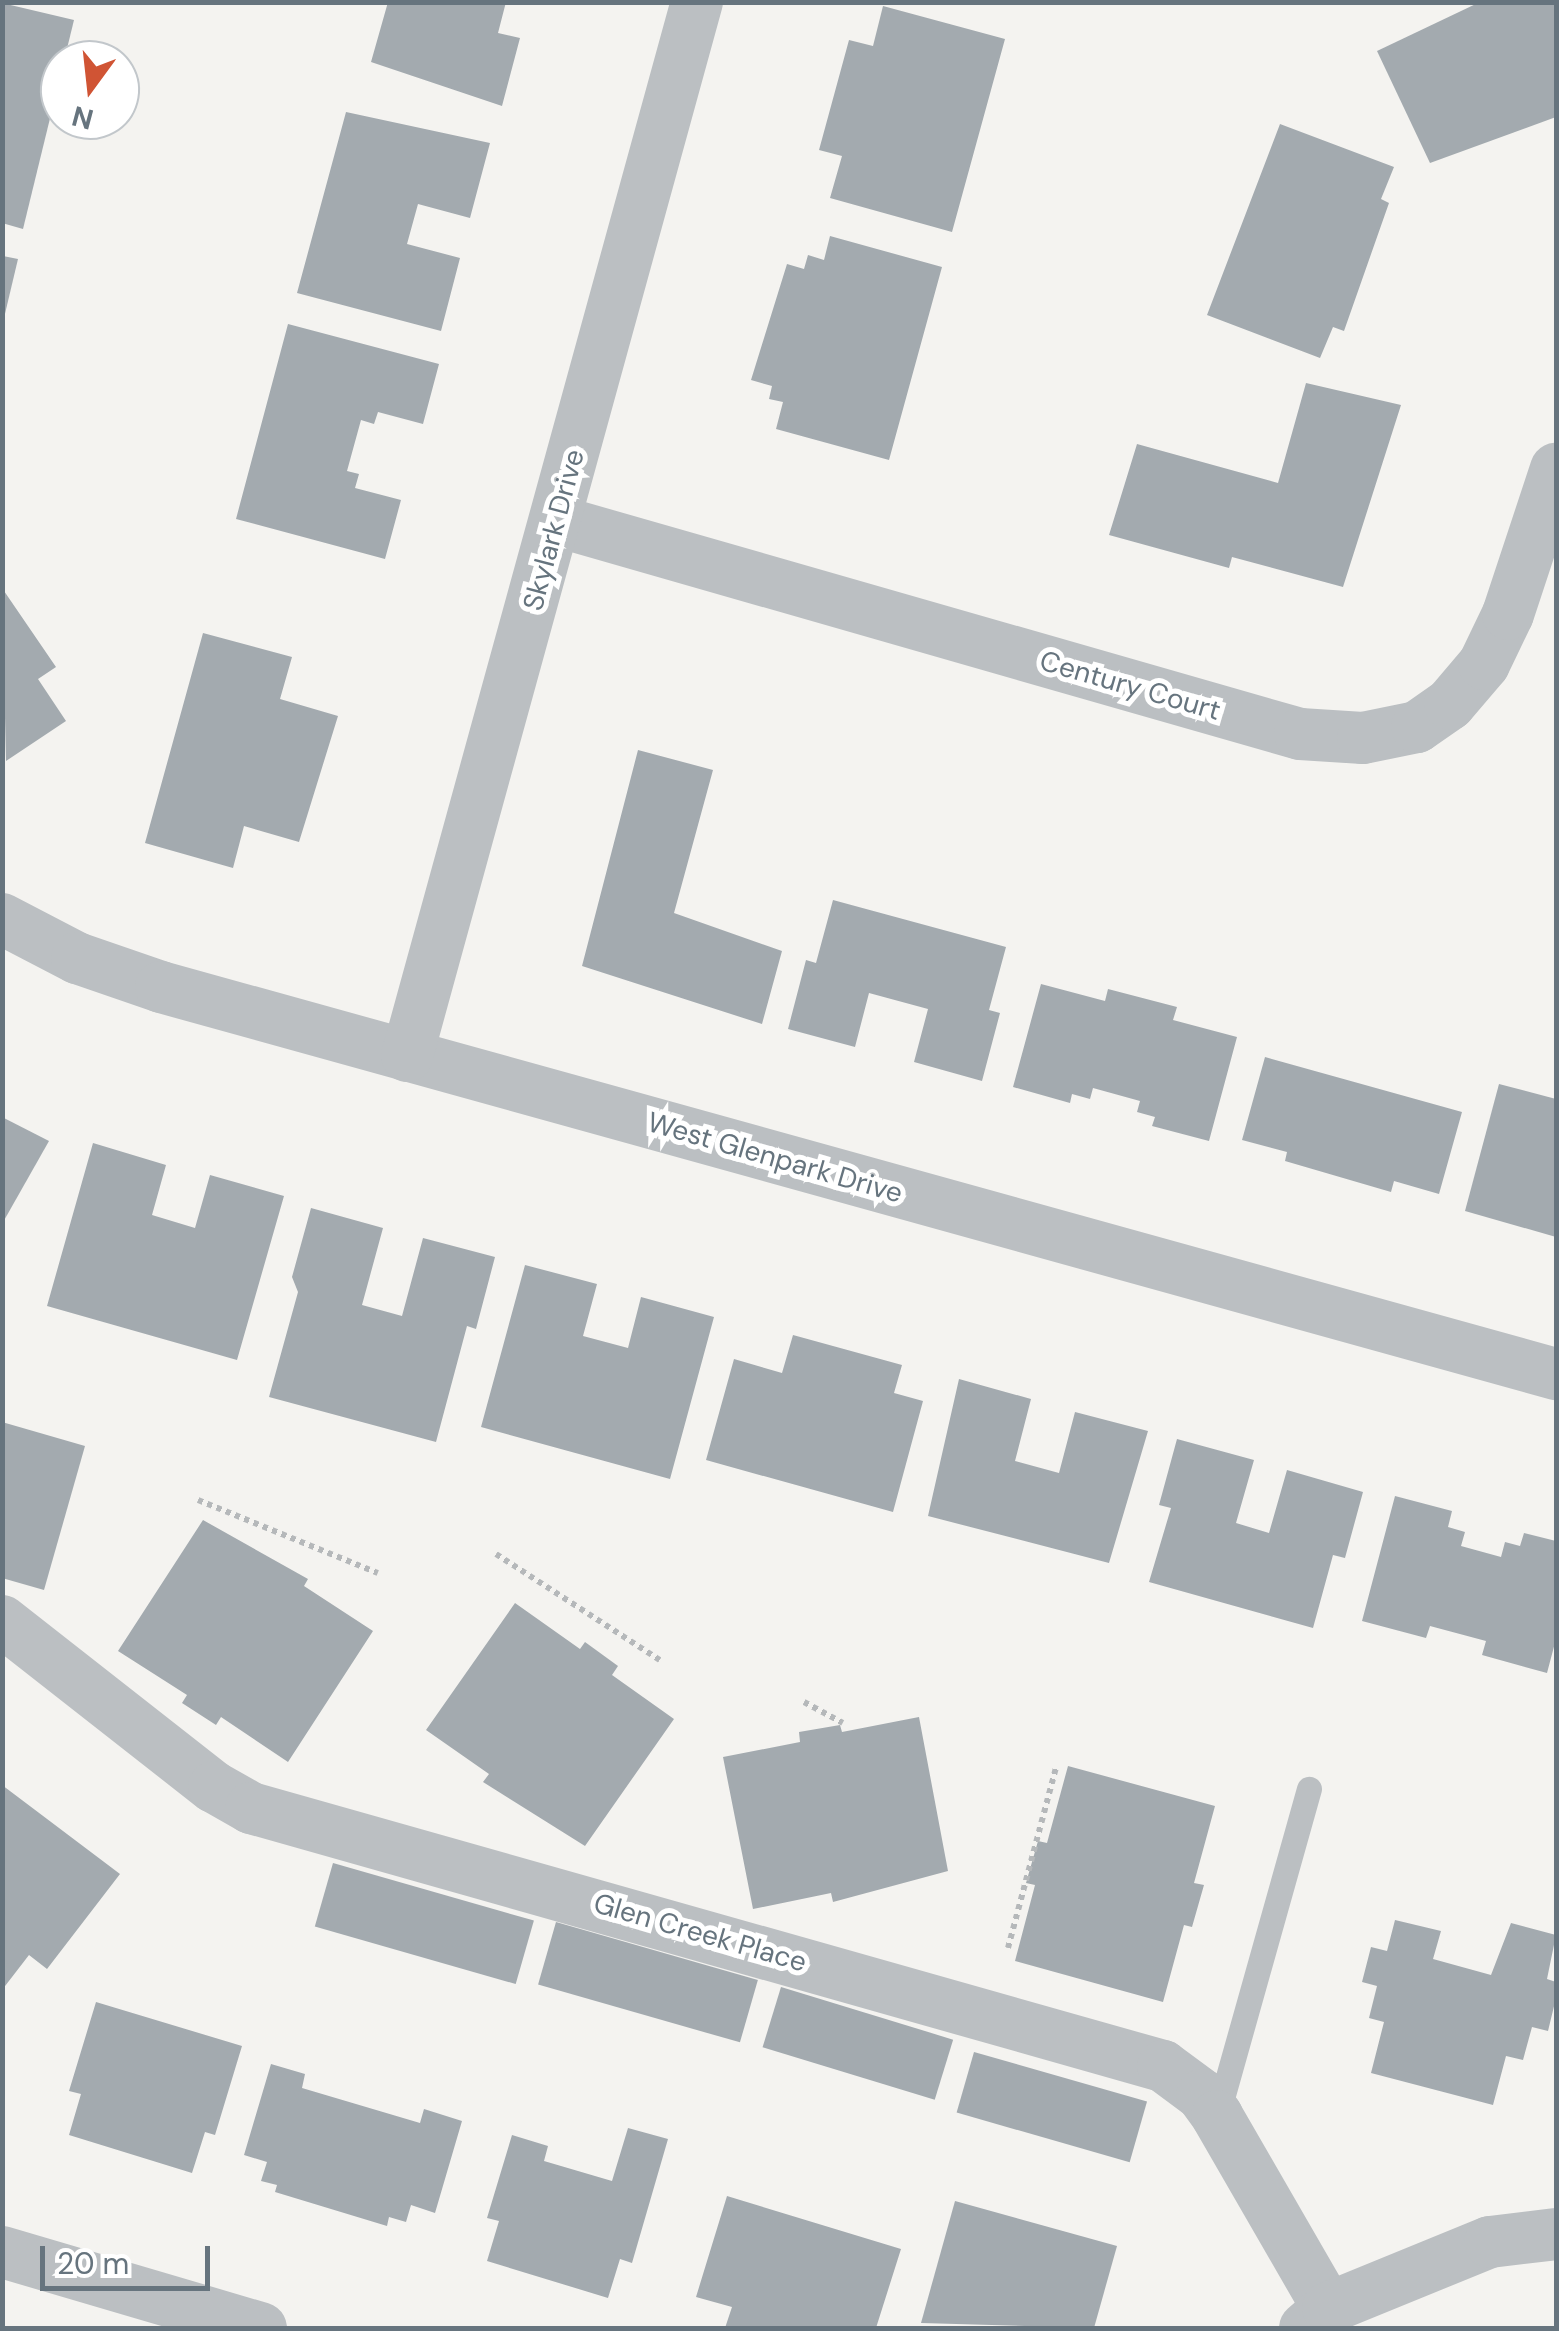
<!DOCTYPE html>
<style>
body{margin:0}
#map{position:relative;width:1559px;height:2331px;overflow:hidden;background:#f4f3f0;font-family:"DM Sans",sans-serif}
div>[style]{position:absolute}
.building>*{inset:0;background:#a3aaaf;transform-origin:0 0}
.path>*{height:6px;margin-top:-3px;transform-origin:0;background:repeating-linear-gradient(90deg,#b5b8ba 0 5px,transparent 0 10px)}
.service>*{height:25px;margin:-12.5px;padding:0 12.5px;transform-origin:12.5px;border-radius:12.5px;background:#bbbfc2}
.minor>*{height:52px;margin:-26px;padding:0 26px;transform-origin:26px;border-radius:26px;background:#bbbfc2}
span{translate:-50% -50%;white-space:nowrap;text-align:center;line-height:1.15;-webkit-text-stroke:10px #fff;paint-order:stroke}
.street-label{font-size:28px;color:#66747e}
.frame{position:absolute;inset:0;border:5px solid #66747e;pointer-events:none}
.north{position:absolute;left:40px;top:40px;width:100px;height:100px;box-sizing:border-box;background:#fff;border:2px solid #c2c7cb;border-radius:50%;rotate:195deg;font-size:28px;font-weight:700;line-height:40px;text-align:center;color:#66747e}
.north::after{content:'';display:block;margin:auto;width:35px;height:45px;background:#d05434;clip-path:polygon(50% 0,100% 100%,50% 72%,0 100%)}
.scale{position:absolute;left:40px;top:2246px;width:170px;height:45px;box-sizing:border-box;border:5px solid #66747e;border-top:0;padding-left:12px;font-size:30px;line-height:35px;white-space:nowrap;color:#66747e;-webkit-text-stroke:8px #fff;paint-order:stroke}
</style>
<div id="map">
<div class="building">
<div style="clip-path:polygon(388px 2px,506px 2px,498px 33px,520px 38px,502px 106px,371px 62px)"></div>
<div style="clip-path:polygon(1480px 2px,1556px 2px,1556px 117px,1430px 163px,1377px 51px)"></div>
<div style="clip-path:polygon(2px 3px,74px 20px,23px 229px,2px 223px)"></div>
<div style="clip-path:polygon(883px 6px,1005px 39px,952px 232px,830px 198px,842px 156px,819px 150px,849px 40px,873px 46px)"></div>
<div style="clip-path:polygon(346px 112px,490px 143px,470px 218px,418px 204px,407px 244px,460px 258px,441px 331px,297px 293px)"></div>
<div style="clip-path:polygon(1280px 124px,1394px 167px,1381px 199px,1389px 203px,1344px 331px,1333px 327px,1320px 358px,1207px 315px)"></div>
<div style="clip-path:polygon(830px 236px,942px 267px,889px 460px,776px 429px,783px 402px,769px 399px,772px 386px,751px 380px,787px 264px,804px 269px,808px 255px,824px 260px)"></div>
<div style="clip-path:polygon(3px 256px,18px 259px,4px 318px,3px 318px)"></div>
<div style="clip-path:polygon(288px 324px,439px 364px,423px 424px,378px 412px,374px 424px,361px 420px,347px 471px,359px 474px,355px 488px,401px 500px,385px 559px,236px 519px)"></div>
<div style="clip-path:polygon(1306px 383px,1401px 405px,1343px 587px,1232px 557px,1229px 568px,1109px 535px,1137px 444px,1278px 483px)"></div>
<div style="clip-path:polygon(2px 588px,56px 667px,38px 679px,66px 721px,6px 761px)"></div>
<div style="clip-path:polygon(203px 633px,292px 657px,280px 699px,338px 716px,299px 842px,244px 826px,233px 868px,145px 843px)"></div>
<div style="clip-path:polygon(638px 750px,713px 770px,674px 913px,782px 951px,762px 1024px,582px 966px)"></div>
<div style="clip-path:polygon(833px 900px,1006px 947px,989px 1010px,1000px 1013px,982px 1081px,914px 1062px,928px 1009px,869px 993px,855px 1047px,788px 1029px,806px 960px,816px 963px)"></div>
<div style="clip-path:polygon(1041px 984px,1105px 1001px,1108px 989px,1177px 1007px,1173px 1020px,1237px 1037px,1209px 1141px,1152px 1126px,1155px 1117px,1137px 1112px,1140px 1101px,1093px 1088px,1090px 1099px,1072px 1094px,1070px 1103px,1013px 1087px)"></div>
<div style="clip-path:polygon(1265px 1057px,1462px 1112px,1439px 1194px,1394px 1181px,1391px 1192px,1285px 1161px,1287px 1152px,1242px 1140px)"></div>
<div style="clip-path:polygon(1499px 1084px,1556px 1099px,1556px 1237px,1465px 1211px)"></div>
<div style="clip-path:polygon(2px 1117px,49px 1141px,2px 1224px)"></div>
<div style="clip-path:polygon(93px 1143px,166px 1165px,152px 1215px,195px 1228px,210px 1175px,284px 1196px,237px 1360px,47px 1306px)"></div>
<div style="clip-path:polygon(311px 1208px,383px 1228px,362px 1305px,402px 1316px,423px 1238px,495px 1257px,476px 1329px,467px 1326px,436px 1442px,269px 1397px,298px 1292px,292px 1277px)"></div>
<div style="clip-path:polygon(525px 1265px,597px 1284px,583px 1336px,628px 1348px,641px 1297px,714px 1317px,670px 1479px,481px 1427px)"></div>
<div style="clip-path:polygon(793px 1335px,902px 1365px,894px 1393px,923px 1401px,893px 1512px,706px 1460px,734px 1359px,782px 1373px)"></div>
<div style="clip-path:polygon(959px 1379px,1031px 1399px,1015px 1461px,1059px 1473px,1075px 1412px,1148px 1431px,1109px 1563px,928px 1516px)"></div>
<div style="clip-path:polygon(2px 1422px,85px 1446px,44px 1590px,2px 1578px)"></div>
<div style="clip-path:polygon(1177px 1439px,1254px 1460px,1236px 1523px,1269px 1533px,1287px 1470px,1363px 1492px,1345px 1558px,1333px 1555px,1313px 1628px,1149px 1582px,1171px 1508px,1159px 1505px)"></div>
<div style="clip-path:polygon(1395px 1496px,1452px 1511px,1448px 1527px,1465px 1532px,1461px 1546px,1501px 1557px,1505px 1542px,1520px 1546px,1524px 1533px,1556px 1541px,1556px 1639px,1547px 1673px,1482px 1655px,1486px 1641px,1430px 1626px,1426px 1638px,1362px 1621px)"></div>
<div style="clip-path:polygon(203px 1520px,308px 1579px,304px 1586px,373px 1631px,288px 1762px,221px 1717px,216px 1725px,182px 1703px,187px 1695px,118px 1651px)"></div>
<div style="clip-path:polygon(515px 1603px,580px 1649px,585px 1642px,618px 1666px,612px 1675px,674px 1719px,585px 1846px,483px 1782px,489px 1774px,426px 1730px)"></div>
<div style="clip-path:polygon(919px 1717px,948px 1871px,833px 1902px,831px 1893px,753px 1909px,723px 1757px,800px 1742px,799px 1732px,840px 1725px,842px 1732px)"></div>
<div style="clip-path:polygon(1068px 1766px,1215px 1806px,1194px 1883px,1204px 1885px,1192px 1927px,1184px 1925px,1163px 2002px,1015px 1961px,1035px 1885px,1026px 1883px,1038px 1841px,1047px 1843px)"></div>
<div style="clip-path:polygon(2px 1785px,120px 1874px,47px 1969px,29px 1955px,2px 1990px)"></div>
<div style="left:333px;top:1863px;width:209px;height:66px;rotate:16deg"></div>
<div style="clip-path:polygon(1395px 1920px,1441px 1931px,1433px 1959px,1491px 1975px,1511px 1923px,1556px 1935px,1547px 1979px,1556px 1982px,1556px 1998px,1548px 2031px,1532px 2027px,1523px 2060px,1506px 2056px,1493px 2105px,1371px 2073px,1384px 2022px,1369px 2018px,1377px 1986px,1362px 1982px,1371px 1947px,1387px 1951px)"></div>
<div style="left:556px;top:1922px;width:210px;height:65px;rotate:16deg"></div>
<div style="left:781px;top:1987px;width:180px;height:63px;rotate:17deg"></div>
<div style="clip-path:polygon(96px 2002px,242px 2046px,215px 2135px,205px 2132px,192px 2173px,69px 2135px,81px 2094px,69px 2091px)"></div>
<div style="left:974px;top:2052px;width:180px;height:63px;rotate:16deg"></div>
<div style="clip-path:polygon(271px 2064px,305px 2074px,302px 2088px,420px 2123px,424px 2109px,462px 2121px,435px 2213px,411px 2205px,406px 2222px,389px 2217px,387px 2226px,275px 2192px,277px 2185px,261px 2181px,267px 2162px,244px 2155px)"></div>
<div style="clip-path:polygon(628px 2128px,668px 2139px,632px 2263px,620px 2259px,608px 2298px,487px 2261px,499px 2221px,487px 2218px,512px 2135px,548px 2146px,544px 2161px,612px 2181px)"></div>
<div style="clip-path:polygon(727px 2196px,901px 2249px,876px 2328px,725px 2328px,732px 2307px,696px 2297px)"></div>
<div style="clip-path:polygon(955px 2201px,1117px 2246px,1094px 2328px,921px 2323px)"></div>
</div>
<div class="path">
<div style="left:198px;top:1500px;width:194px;rotate:22.1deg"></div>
<div style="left:496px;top:1554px;width:195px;rotate:32.9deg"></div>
<div style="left:804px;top:1702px;width:44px;rotate:28.3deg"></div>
<div style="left:1008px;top:1948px;width:187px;rotate:-75.1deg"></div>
</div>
<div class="service">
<div style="left:1217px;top:2116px;width:340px;rotate:-74.3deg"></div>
</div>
<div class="minor">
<div style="left:557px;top:521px;width:773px;rotate:16deg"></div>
<div style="left:1300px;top:734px;width:63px;rotate:3.6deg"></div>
<div style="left:1363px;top:738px;width:55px;rotate:-11.5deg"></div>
<div style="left:1417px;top:727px;width:40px;rotate:-34.9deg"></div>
<div style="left:1450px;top:704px;width:52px;rotate:-49.6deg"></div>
<div style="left:1484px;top:664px;width:55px;rotate:-64.4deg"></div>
<div style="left:1508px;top:614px;width:153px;rotate:-71.7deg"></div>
<div style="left:2px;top:919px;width:85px;rotate:27.5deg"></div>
<div style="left:77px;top:958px;width:89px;rotate:19deg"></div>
<div style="left:161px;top:987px;width:1448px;rotate:15.51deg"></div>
<div style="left:407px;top:1056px;width:1093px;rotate:-74.62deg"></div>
<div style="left:2px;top:1621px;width:269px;rotate:38.1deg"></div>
<div style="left:214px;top:1787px;width:43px;rotate:29.6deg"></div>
<div style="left:251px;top:1808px;width:948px;rotate:15.8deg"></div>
<div style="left:1163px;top:2066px;width:49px;rotate:36.6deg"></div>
<div style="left:1202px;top:2095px;width:26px;rotate:54deg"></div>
<div style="left:1217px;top:2116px;width:222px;rotate:60deg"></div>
<div style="left:2px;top:2252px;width:270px;rotate:16.4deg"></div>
<div style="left:1305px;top:2328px;width:30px;rotate:-41deg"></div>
<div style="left:1328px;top:2308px;width:175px;rotate:-22.2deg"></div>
<div style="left:1490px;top:2242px;width:66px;rotate:-6.9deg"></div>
</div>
<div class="street-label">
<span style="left:554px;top:530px;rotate:-75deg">Skylark Drive</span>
<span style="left:1130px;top:686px;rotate:16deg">Century Court</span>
<span style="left:775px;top:1158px;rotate:16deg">West Glenpark Drive</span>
<span style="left:700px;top:1933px;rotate:16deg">Glen Creek Place</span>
</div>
<div class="frame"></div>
<div class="north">N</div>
<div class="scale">20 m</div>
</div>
